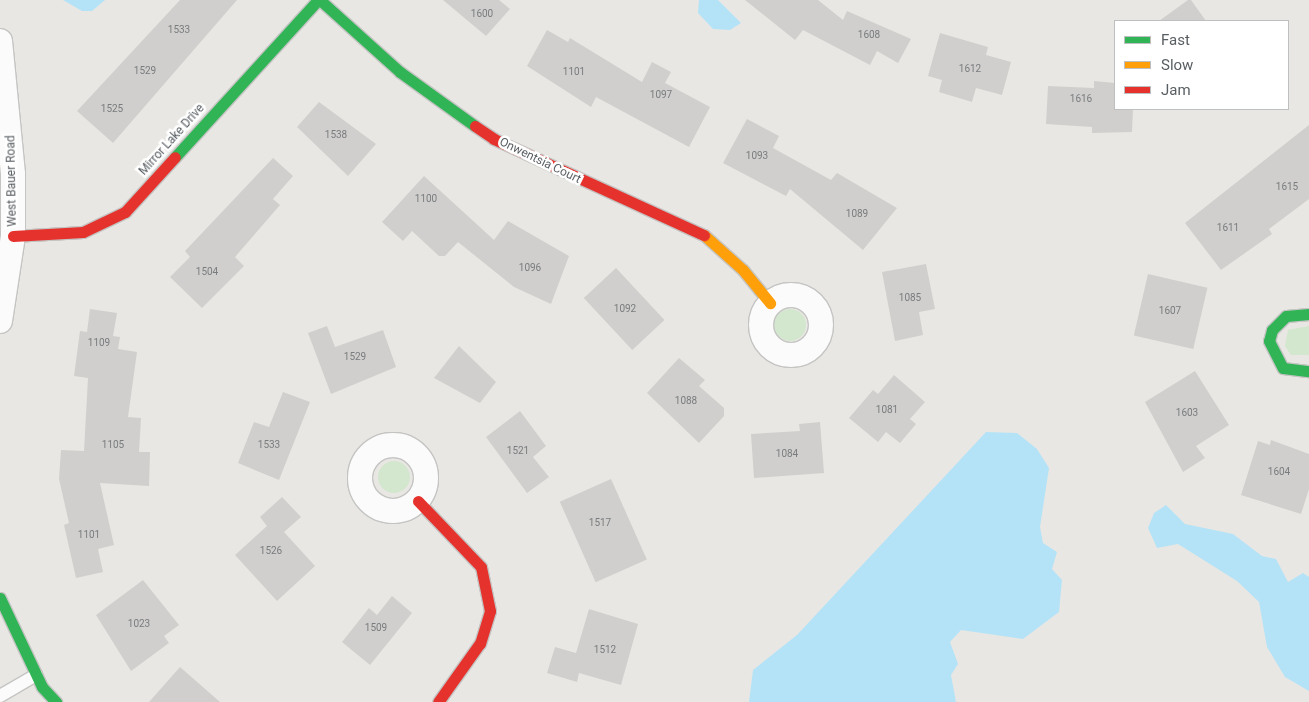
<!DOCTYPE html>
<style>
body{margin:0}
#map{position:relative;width:1309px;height:702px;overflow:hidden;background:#e9e7e3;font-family:Roboto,sans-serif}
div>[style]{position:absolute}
.green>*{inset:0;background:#d3e6ce}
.round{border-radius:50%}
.water>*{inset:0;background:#b4e3f7}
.building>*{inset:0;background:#d1cfcd;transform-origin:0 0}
.roads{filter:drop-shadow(1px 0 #c4c4c3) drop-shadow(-1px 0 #c4c4c3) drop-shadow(0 1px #c4c4c3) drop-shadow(0 -1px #c4c4c3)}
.lane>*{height:12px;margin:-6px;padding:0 6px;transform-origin:6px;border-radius:6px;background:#fcfbfb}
.street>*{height:24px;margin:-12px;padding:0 12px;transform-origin:12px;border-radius:12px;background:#fcfbfb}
.street>.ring{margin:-12px;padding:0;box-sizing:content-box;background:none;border:24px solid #fcfbfb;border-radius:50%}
.fast>*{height:11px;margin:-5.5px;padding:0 5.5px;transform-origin:5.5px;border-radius:5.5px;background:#30b455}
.slow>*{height:11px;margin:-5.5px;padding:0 5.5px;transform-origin:5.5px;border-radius:5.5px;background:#ff9f0a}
.jam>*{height:11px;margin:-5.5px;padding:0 5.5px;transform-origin:5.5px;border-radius:5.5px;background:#e5322d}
span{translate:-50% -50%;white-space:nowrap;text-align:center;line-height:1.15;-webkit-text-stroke:5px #fff;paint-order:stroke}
.number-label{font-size:10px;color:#787c7e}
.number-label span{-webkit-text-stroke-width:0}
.street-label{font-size:12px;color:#595e62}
.legend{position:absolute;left:1114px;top:20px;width:175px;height:90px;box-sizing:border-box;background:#fff;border:1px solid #bdbfc0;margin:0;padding:6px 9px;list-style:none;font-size:15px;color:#595e62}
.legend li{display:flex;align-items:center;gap:10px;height:25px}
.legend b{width:25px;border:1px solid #bdbfc0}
</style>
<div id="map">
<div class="green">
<div class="round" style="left:774px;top:309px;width:32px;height:32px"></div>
<div style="clip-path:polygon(1309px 326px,1309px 355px,1291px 355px,1285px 346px,1288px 330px)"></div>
<div class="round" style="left:378px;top:461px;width:32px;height:32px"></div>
</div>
<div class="water">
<div style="clip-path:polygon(63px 0,105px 0,92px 11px,82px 11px)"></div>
<div style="clip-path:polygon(699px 0,718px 0,741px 23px,730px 30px,713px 29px,698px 13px)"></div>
<div style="clip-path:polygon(986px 432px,1017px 433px,1037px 449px,1049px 468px,1040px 527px,1043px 543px,1057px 552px,1052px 569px,1062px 580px,1059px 612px,1023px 639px,961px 630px,950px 642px,958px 664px,951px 675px,956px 702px,749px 702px,753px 670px,797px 635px)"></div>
<div style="clip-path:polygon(1166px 505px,1185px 524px,1233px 534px,1262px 556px,1276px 559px,1288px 582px,1303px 573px,1309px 577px,1309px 691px,1285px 677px,1267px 647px,1259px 602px,1237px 581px,1178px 544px,1157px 548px,1148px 528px,1154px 513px)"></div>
</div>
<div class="building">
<div style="clip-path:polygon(180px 0,237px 0,113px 143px,77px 111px)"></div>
<div style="clip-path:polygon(443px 0,499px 0,510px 9px,486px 36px)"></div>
<div style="clip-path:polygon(745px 0,818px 0,843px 20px,847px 11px,911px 39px,898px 63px,877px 51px,870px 65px,803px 30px,795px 40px)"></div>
<div style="clip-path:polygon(1191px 0,1206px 21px,1159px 21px,1188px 0)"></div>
<div style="clip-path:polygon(547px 30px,568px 42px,570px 38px,642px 82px,652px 62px,671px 72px,665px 83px,710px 107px,689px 147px,596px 97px,591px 107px,527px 66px)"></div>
<div style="clip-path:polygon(940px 33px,988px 47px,986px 55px,1011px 62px,1002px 95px,976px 88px,972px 102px,939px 92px,942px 80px,928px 76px)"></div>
<div style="clip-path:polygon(1094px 81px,1115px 83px,1115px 109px,1133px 109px,1132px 132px,1092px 133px,1092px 127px,1046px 124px,1048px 86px,1094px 88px)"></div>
<div style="clip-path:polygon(319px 102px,376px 144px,348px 176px,297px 127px)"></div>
<div style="clip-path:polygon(747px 119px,779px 136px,773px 148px,831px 180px,837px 173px,897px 208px,863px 250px,790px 189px,786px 196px,723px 163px)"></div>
<div style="clip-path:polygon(1309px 125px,1309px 199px,1269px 229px,1272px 234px,1221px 270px,1185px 223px)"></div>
<div style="clip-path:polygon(273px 158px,293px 176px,273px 199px,280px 205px,235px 257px,244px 266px,202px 308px,170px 277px,190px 257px,185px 251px)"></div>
<div style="clip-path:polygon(424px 176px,494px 240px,508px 221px,569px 256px,551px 304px,514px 287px,458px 242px,445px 256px,439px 256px,412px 231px,403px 241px,382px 222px)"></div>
<div style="clip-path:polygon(926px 264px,935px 309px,919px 312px,923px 335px,895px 341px,882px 272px)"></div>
<div style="left:616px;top:268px;width:71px;height:44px;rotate:47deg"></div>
<div style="left:1148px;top:274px;width:61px;height:63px;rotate:13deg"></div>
<div style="clip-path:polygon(90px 309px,117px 313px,113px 336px,120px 337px,118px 349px,137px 352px,128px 417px,141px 418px,139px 452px,150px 452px,149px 486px,100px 483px,114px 545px,98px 549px,103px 572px,76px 578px,64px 525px,69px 523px,59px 479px,61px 450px,84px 451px,88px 378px,74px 376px,80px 331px,87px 332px)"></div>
<div style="clip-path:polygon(327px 326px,335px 347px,383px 330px,396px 367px,331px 394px,308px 333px)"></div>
<div style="clip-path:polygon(459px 346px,496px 382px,480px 403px,434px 378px)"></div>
<div style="clip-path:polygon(679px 358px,705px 380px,699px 386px,724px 408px,724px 416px,699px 443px,647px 393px)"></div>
<div style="clip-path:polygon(1195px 371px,1229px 425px,1196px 446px,1205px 458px,1183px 472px,1145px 402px)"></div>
<div style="clip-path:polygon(894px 375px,925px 402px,910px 419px,916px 424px,900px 443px,886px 432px,878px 442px,849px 418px,873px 390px,878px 394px)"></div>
<div style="clip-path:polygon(283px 392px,310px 402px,279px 480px,238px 463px,254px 422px,269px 427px)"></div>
<div style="clip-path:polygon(520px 411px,546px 446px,533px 457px,549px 477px,527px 493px,486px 437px)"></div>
<div style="clip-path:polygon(820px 422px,824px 473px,754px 478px,751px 434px,800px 431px,799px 424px)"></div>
<div style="clip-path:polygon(1271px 440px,1309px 454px,1309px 489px,1301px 514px,1241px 495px,1258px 441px,1270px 445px)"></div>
<div style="left:611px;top:479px;width:88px;height:56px;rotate:66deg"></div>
<div style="clip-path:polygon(282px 497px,301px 517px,284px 532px,315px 566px,277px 601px,235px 555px,267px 526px,260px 517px)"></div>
<div style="clip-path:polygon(143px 580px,179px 625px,164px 636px,169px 643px,131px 671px,96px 615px)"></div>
<div style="clip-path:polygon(392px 596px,412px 613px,370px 665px,342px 642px,369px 608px,377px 615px)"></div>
<div style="clip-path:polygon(589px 609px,638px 624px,621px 685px,579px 673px,577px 682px,547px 673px,555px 647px,576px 653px)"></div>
<div style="clip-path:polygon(180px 667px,220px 702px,149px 702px)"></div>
</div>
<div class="roads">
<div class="lane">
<div style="left:0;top:696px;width:42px;rotate:-30.3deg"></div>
</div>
<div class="street">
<div style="left:0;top:41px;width:134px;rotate:84.4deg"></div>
<div style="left:13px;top:174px;width:62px;rotate:90deg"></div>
<div style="left:13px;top:236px;width:86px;rotate:98.7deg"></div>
<div class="ring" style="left:761px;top:295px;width:36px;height:36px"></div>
<div class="ring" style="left:360px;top:445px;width:42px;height:42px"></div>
</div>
<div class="fast">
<div style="left:320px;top:0;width:108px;rotate:42deg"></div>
<div style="left:400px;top:72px;width:92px;rotate:35.8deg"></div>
<div style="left:175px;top:157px;width:212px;rotate:-47.7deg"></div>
<div style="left:1309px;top:314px;width:23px;rotate:175deg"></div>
<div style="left:1286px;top:316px;width:20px;rotate:135deg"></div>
<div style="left:1272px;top:330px;width:11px;rotate:105deg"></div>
<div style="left:1269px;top:341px;width:30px;rotate:63deg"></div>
<div style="left:1283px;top:368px;width:26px;rotate:7deg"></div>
<div style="left:0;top:598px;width:98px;rotate:64.7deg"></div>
<div style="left:42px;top:687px;width:21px;rotate:47deg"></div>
</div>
<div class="slow">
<div style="left:704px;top:235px;width:52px;rotate:41.9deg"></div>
<div style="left:743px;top:270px;width:43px;rotate:50.7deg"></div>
</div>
<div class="jam">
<div style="left:475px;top:126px;width:23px;rotate:34deg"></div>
<div style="left:494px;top:139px;width:231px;rotate:24.6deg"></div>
<div style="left:13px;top:236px;width:70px;rotate:-3.3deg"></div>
<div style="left:83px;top:232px;width:47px;rotate:-25.5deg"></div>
<div style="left:125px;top:212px;width:74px;rotate:-47.7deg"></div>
<div style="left:418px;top:501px;width:91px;rotate:46.3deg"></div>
<div style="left:481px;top:567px;width:45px;rotate:78.4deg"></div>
<div style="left:490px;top:611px;width:34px;rotate:107deg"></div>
<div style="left:480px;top:643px;width:72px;rotate:125.4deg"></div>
</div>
</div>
<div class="number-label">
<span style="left:482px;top:14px">1600</span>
<span style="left:179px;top:30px">1533</span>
<span style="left:869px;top:35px">1608</span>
<span style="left:970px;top:69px">1612</span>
<span style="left:145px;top:71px">1529</span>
<span style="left:574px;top:72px">1101</span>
<span style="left:661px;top:95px">1097</span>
<span style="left:1081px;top:99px">1616</span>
<span style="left:112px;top:109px">1525</span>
<span style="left:336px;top:135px">1538</span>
<span style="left:757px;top:156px">1093</span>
<span style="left:1287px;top:187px">1615</span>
<span style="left:426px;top:199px">1100</span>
<span style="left:857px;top:214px">1089</span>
<span style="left:1228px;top:228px">1611</span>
<span style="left:530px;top:268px">1096</span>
<span style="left:207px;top:272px">1504</span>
<span style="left:910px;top:298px">1085</span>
<span style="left:625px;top:309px">1092</span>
<span style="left:1170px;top:311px">1607</span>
<span style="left:99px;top:343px">1109</span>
<span style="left:355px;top:357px">1529</span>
<span style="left:686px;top:401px">1088</span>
<span style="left:887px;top:410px">1081</span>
<span style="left:1187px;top:413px">1603</span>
<span style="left:113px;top:445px">1105</span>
<span style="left:269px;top:445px">1533</span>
<span style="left:518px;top:451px">1521</span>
<span style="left:787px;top:454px">1084</span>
<span style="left:1279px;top:472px">1604</span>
<span style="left:600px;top:523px">1517</span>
<span style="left:89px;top:535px">1101</span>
<span style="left:271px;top:551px">1526</span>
<span style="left:139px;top:624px">1023</span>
<span style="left:376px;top:628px">1509</span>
<span style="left:605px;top:650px">1512</span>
</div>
<div class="street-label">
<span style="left:172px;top:140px;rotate:-48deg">Mirror Lake Drive</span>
<span style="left:540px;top:161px;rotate:26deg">Onwentsia Court</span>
<span style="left:12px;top:181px;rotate:-91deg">West Bauer Road</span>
</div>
<ul class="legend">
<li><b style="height:6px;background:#30b455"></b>Fast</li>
<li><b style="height:6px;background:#ff9f0a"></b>Slow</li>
<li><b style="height:6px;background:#e5322d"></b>Jam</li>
</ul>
</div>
